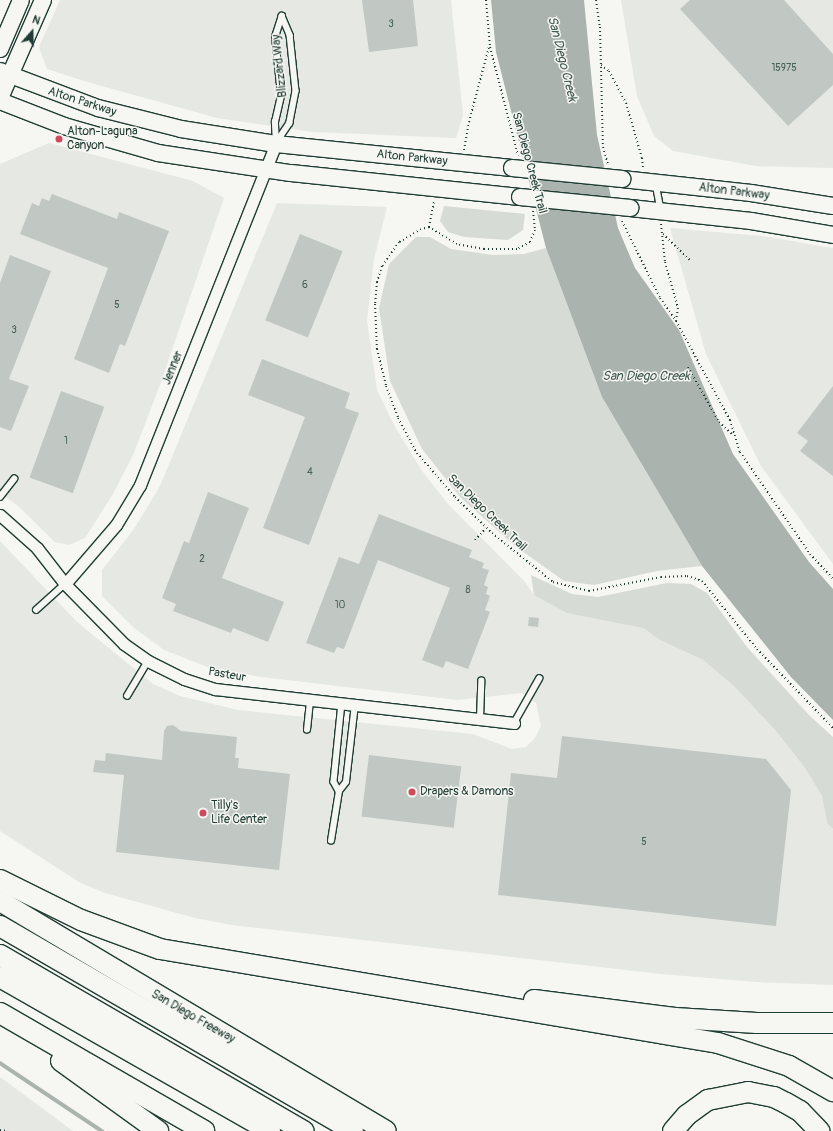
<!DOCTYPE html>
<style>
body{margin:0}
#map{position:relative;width:833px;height:1131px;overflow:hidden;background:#f6f6f2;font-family:Pangolin,sans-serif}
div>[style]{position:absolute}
.built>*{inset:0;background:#e6e8e4}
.green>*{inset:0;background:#d6dbd6}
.water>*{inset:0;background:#aab3ae}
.stream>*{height:3.5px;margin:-1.75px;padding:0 1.75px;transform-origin:1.75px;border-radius:1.75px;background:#aab3ae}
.building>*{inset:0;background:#c1c8c3;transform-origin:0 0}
.path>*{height:2px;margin-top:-1px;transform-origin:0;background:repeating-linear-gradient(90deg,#1f3d34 0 1px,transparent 0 4px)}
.roads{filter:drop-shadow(1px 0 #1f3d34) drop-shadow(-1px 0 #1f3d34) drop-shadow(0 1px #1f3d34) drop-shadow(0 -1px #1f3d34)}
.service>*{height:5.5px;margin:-2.75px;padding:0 2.75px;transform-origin:2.75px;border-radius:2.75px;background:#f6f6f2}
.minor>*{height:11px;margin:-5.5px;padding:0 5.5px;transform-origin:5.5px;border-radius:5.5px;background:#f6f6f2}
.secondary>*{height:16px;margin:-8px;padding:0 8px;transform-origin:8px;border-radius:8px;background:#f6f6f2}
.motorway>*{height:20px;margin:-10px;padding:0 10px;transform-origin:10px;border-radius:10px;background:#f6f6f2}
.bridges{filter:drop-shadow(1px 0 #1f3d34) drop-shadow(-1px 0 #1f3d34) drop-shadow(0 1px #1f3d34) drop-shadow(0 -1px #1f3d34)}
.secondary-bridge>*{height:16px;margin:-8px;padding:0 8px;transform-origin:8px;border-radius:8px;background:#f6f6f2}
.dots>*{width:11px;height:11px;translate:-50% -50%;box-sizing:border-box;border:2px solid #f6f6f2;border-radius:50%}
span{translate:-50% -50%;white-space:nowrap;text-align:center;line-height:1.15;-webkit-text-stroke:3px #f6f6f2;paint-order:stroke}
.number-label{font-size:10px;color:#486058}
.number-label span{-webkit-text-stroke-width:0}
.street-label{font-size:12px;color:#1f3d34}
.poi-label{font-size:12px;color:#1f3d34}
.left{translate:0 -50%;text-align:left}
.water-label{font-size:13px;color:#425a52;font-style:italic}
.north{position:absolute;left:12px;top:12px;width:40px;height:40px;-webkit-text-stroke:3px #f6f6f2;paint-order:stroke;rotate:20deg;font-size:11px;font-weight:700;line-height:16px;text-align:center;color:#1f3d34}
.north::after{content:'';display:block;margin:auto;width:14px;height:18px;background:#1f3d34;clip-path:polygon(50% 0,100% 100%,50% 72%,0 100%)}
</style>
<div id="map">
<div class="built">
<div style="clip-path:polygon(60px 0,451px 0,463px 115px,456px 138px,313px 132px,217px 118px,84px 81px,47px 69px,39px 47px)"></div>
<div style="clip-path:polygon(621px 0,833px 0,833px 168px,756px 166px,673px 151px,654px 136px,637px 96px)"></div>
<div style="clip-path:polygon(49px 143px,193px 181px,224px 198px,160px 385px,133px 455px,113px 494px,85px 538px,69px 545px,55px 542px,17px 505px,0 493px,0 164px)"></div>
<div style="clip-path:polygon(277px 203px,387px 207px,374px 259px,367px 321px,377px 390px,394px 425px,422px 471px,448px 504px,525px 582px,534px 595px,643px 628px,660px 640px,703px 660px,734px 686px,776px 731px,805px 768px,822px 796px,827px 823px,833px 829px,833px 985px,757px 982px,661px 974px,232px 925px,195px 918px,105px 893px,79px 882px,0 831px,0 541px,77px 622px,153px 684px,180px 696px,238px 710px,473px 734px,512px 749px,526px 747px,535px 738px,541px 726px,536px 703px,522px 693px,458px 700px,261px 677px,210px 668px,164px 650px,133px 627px,102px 596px,102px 570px,134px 529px,160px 486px)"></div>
<div style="clip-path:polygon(670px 228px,762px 236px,833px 248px,833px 564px,761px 466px,706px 354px)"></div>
<div style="clip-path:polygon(0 1077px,73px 1131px,0 1131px)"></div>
</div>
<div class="green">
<div style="clip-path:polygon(444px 206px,525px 214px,523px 230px,508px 240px,464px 237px,448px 232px,440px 221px)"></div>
<div style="clip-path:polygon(416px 237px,430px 237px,451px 249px,493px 255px,524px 254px,546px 248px,602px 397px,702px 566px,657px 571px,594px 585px,564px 581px,515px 546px,461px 498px,422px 449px,390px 381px,379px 308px,389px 264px)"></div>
<div style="clip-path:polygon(531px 575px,572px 594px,598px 597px,667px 583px,691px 584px,707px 593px,747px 647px,809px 715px,833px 737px,833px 829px,827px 823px,822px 796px,805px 768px,776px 731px,734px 686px,703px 660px,660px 640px,643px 628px,567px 613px,534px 595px)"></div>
</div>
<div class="water">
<div style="clip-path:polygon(491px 0,584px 0,597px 135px,618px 228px,635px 268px,679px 330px,733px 454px,809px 562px,833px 589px,833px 720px,791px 677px,702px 566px,602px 397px,546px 248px,496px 52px)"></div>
</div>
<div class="stream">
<div style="left:0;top:1063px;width:123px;rotate:33.7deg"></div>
</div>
<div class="building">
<div style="clip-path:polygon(362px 0,413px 0,418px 46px,369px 52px)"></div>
<div style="clip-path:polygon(690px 0,784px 0,833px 54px,833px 85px,788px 126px,680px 9px)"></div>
<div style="clip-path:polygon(52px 194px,117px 219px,119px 212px,169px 231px,125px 346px,120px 344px,109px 373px,74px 359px,108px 268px,20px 234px,32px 203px,39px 206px,42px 198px,49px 201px)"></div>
<div style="left:300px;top:234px;width:46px;height:93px;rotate:22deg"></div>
<div style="clip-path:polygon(10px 255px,51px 271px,9px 379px,29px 386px,11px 431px,0 427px,0 283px)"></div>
<div style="clip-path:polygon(262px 359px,350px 393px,345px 408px,359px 413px,309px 545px,263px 528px,305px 417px,248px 395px)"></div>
<div style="clip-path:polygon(833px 386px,833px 476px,800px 451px,808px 441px,797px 433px)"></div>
<div style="left:61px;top:391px;width:46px;height:92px;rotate:20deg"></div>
<div style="clip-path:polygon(208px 492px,249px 508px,222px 578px,284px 602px,268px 642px,233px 628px,231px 633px,173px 611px,176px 604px,162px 598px,184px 541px,189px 543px)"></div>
<div style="clip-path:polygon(379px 514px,472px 550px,469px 557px,484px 563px,482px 568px,489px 570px,484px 585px,488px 587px,486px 594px,490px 596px,485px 610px,490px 612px,468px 669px,446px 661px,443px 668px,422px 660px,450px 588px,378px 560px,344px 649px,337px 647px,334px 653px,306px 643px,339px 557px,359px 564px)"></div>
<div style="left:529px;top:617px;width:10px;height:9px;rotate:6deg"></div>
<div style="clip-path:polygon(173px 725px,181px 731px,237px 737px,235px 758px,239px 758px,238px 768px,290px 774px,279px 870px,116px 852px,124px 775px,93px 772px,95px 760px,105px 761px,106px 753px,162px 760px,164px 731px,167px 726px)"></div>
<div style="clip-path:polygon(562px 736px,766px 759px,791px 790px,776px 926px,498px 895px,511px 773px,557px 778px)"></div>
<div style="left:369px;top:755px;width:93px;height:62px;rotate:7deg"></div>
</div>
<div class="path">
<div style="left:486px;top:0;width:47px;rotate:85.1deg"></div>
<div style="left:490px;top:47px;width:112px;rotate:75.5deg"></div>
<div style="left:596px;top:0;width:27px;rotate:82deg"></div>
<div style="left:600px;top:27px;width:120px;rotate:88.6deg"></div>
<div style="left:603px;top:147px;width:18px;rotate:74deg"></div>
<div style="left:601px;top:65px;width:10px;rotate:37deg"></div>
<div style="left:609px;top:71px;width:36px;rotate:62deg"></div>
<div style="left:626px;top:103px;width:57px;rotate:73.8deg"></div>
<div style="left:642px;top:158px;width:10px;rotate:84deg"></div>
<div style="left:464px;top:150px;width:28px;rotate:-80deg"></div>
<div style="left:469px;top:122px;width:78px;rotate:-75.1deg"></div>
<div style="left:533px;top:211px;width:19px;rotate:84deg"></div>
<div style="left:535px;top:230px;width:13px;rotate:113deg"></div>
<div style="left:530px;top:242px;width:15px;rotate:152deg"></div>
<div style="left:517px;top:249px;width:33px;rotate:180deg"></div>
<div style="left:484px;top:249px;width:27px;rotate:-170deg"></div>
<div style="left:457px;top:244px;width:33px;rotate:-149deg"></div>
<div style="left:429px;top:227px;width:8px;rotate:166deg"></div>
<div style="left:421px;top:229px;width:26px;rotate:149deg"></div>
<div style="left:399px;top:242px;width:29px;rotate:125deg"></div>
<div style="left:382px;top:266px;width:17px;rotate:107deg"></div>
<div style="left:377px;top:282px;width:22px;rotate:95deg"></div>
<div style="left:375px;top:304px;width:45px;rotate:87.5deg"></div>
<div style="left:377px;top:349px;width:38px;rotate:76deg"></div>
<div style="left:386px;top:386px;width:34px;rotate:69deg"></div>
<div style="left:398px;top:418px;width:40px;rotate:62deg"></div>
<div style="left:417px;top:453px;width:58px;rotate:49.2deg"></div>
<div style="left:455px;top:497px;width:52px;rotate:44.2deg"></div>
<div style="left:492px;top:533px;width:78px;rotate:38.8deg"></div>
<div style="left:553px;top:582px;width:37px;rotate:14deg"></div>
<div style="left:589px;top:591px;width:73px;rotate:-11deg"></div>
<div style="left:661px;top:577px;width:26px;rotate:-2deg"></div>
<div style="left:687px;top:576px;width:16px;rotate:18deg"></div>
<div style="left:702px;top:581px;width:87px;rotate:51deg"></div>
<div style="left:757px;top:649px;width:110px;rotate:46.1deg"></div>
<div style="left:622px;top:221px;width:86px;rotate:63.7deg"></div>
<div style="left:660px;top:298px;width:28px;rotate:55deg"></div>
<div style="left:676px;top:321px;width:113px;rotate:61.4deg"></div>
<div style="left:730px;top:420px;width:34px;rotate:73deg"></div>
<div style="left:740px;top:452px;width:124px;rotate:55.5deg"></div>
<div style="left:810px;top:554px;width:34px;rotate:47deg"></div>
<div style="left:661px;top:224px;width:38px;rotate:84deg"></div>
<div style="left:665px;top:262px;width:48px;rotate:74.2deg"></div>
<div style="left:678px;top:308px;width:13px;rotate:99deg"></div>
<div style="left:429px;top:227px;width:26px;rotate:-79deg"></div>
<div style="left:663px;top:234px;width:37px;rotate:44deg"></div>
<div style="left:688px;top:367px;width:63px;rotate:60.6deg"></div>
<div style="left:719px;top:422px;width:18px;rotate:43deg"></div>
<div style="left:475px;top:540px;width:16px;rotate:-47deg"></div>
<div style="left:0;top:1130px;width:8px;rotate:7deg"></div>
</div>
<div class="roads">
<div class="service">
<div style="left:282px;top:16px;width:21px;rotate:67deg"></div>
<div style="left:290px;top:35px;width:56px;rotate:83.9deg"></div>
<div style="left:296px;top:91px;width:33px;rotate:101deg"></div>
<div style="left:290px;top:123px;width:25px;rotate:124deg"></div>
<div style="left:276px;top:144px;width:22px;rotate:-93deg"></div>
<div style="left:275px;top:122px;width:28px;rotate:-77deg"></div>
<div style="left:281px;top:95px;width:58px;rotate:-95.9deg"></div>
<div style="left:275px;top:37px;width:22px;rotate:-72deg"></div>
<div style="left:656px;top:184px;width:25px;rotate:79deg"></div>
<div style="left:0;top:497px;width:23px;rotate:-52deg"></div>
<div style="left:36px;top:610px;width:39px;rotate:-42deg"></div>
<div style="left:127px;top:696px;width:41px;rotate:-59deg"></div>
<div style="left:342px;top:703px;width:79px;rotate:95.8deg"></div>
<div style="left:334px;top:782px;width:10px;rotate:61deg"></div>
<div style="left:339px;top:791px;width:11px;rotate:-52deg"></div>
<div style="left:346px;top:782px;width:79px;rotate:-83.4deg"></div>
<div style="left:480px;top:719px;width:38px;rotate:-88deg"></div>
<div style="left:514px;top:723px;width:51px;rotate:-60.4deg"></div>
<div style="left:307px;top:730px;width:31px;rotate:-84deg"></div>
<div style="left:331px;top:841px;width:51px;rotate:-80.9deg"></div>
</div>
<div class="minor">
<div style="left:0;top:515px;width:50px;rotate:41.7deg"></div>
<div style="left:37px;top:548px;width:46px;rotate:52.1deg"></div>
<div style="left:65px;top:584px;width:84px;rotate:45.5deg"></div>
<div style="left:124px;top:644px;width:29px;rotate:35deg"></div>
<div style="left:148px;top:661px;width:40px;rotate:26.6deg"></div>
<div style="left:184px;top:679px;width:33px;rotate:18deg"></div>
<div style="left:215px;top:689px;width:301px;rotate:6.5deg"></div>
<div style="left:65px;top:584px;width:78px;rotate:-49.2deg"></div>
<div style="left:116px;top:525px;width:47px;rotate:-59deg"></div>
<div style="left:140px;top:485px;width:367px;rotate:-68.3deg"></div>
</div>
<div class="secondary">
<div style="left:0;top:49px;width:53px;rotate:-66.8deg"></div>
<div style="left:0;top:71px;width:105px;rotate:20.7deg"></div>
<div style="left:98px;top:108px;width:86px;rotate:14.2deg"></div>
<div style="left:181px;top:129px;width:96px;rotate:9deg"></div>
<div style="left:276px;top:144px;width:237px;rotate:5.8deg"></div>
<div style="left:0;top:98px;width:107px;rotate:-66.3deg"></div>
<div style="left:0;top:101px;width:69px;rotate:21.3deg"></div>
<div style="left:64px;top:126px;width:98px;rotate:16deg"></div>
<div style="left:158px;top:153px;width:134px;rotate:8.6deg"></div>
<div style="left:291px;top:173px;width:230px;rotate:6deg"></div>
<div style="left:622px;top:179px;width:130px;rotate:6.2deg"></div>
<div style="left:751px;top:193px;width:83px;rotate:9deg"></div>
<div style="left:630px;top:208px;width:122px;rotate:6.1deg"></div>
<div style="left:751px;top:221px;width:83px;rotate:9.7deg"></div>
</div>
<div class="motorway">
<div style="left:0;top:880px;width:90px;rotate:26.3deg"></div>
<div style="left:81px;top:920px;width:84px;rotate:20.2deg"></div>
<div style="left:160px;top:949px;width:566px;rotate:9.56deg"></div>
<div style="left:718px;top:1043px;width:75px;rotate:17.9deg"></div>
<div style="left:789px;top:1066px;width:51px;rotate:29.6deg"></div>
<div style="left:0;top:901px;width:449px;rotate:30.8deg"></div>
<div style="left:0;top:926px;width:408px;rotate:30.1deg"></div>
<div style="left:0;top:955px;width:351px;rotate:30.1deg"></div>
<div style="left:0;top:977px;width:311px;rotate:29.7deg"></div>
<div style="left:534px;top:1000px;width:142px;rotate:7.3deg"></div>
<div style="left:675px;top:1018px;width:82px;rotate:3.5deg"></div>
<div style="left:757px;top:1023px;width:76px"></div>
<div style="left:0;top:1013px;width:236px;rotate:30deg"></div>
<div style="left:61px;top:1061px;width:120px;rotate:35.8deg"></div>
<div style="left:673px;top:1131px;width:21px;rotate:-49deg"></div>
<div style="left:687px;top:1115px;width:26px;rotate:-36deg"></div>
<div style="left:708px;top:1100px;width:41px;rotate:-11.3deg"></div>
<div style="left:748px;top:1092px;width:26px;rotate:11deg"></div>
<div style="left:774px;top:1097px;width:13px;rotate:27deg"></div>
<div style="left:786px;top:1103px;width:16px;rotate:30deg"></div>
<div style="left:800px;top:1111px;width:28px;rotate:46deg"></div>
</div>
</div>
<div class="bridges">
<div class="secondary-bridge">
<div style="left:512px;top:168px;width:111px;rotate:5.7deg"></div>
<div style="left:520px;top:197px;width:111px;rotate:5.7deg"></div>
</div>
</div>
<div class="dots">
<div style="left:59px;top:139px;background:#d1495b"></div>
<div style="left:412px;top:792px;background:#d1495b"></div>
<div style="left:203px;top:813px;background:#d1495b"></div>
</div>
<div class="number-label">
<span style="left:391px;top:25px">3</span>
<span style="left:784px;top:69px">15975</span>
<span style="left:305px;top:286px">6</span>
<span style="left:117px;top:306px">5</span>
<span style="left:14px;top:331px">3</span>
<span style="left:66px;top:442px">1</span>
<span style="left:310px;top:473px">4</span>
<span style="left:202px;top:560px">2</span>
<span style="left:468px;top:591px">8</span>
<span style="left:340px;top:606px">10</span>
<span style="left:644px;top:843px">5</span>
</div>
<div class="street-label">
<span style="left:280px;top:66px;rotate:-96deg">Blizzard Way</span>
<span style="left:82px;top:102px;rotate:18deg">Alton Parkway</span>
<span style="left:412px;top:158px;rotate:6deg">Alton Parkway</span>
<span style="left:529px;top:163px;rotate:75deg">San Diego Creek Trail</span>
<span style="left:734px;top:192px;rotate:7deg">Alton Parkway</span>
<span style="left:173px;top:368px;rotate:-68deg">Jenner</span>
<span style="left:487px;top:513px;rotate:44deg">San Diego Creek Trail</span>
<span style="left:227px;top:675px;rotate:10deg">Pasteur</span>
<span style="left:193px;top:1017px;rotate:30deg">San Diego Freeway</span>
</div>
<div class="poi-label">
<span class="left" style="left:67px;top:139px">Alton-Laguna<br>Canyon</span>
<span class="left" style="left:420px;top:792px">Drapers &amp; Damons</span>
<span class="left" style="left:211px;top:813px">Tilly's<br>Life Center</span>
</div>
<div class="water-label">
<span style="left:562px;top:59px;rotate:76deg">San Diego Creek</span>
<span style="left:646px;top:376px">San Diego Creek</span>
</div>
<div class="north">N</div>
</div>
